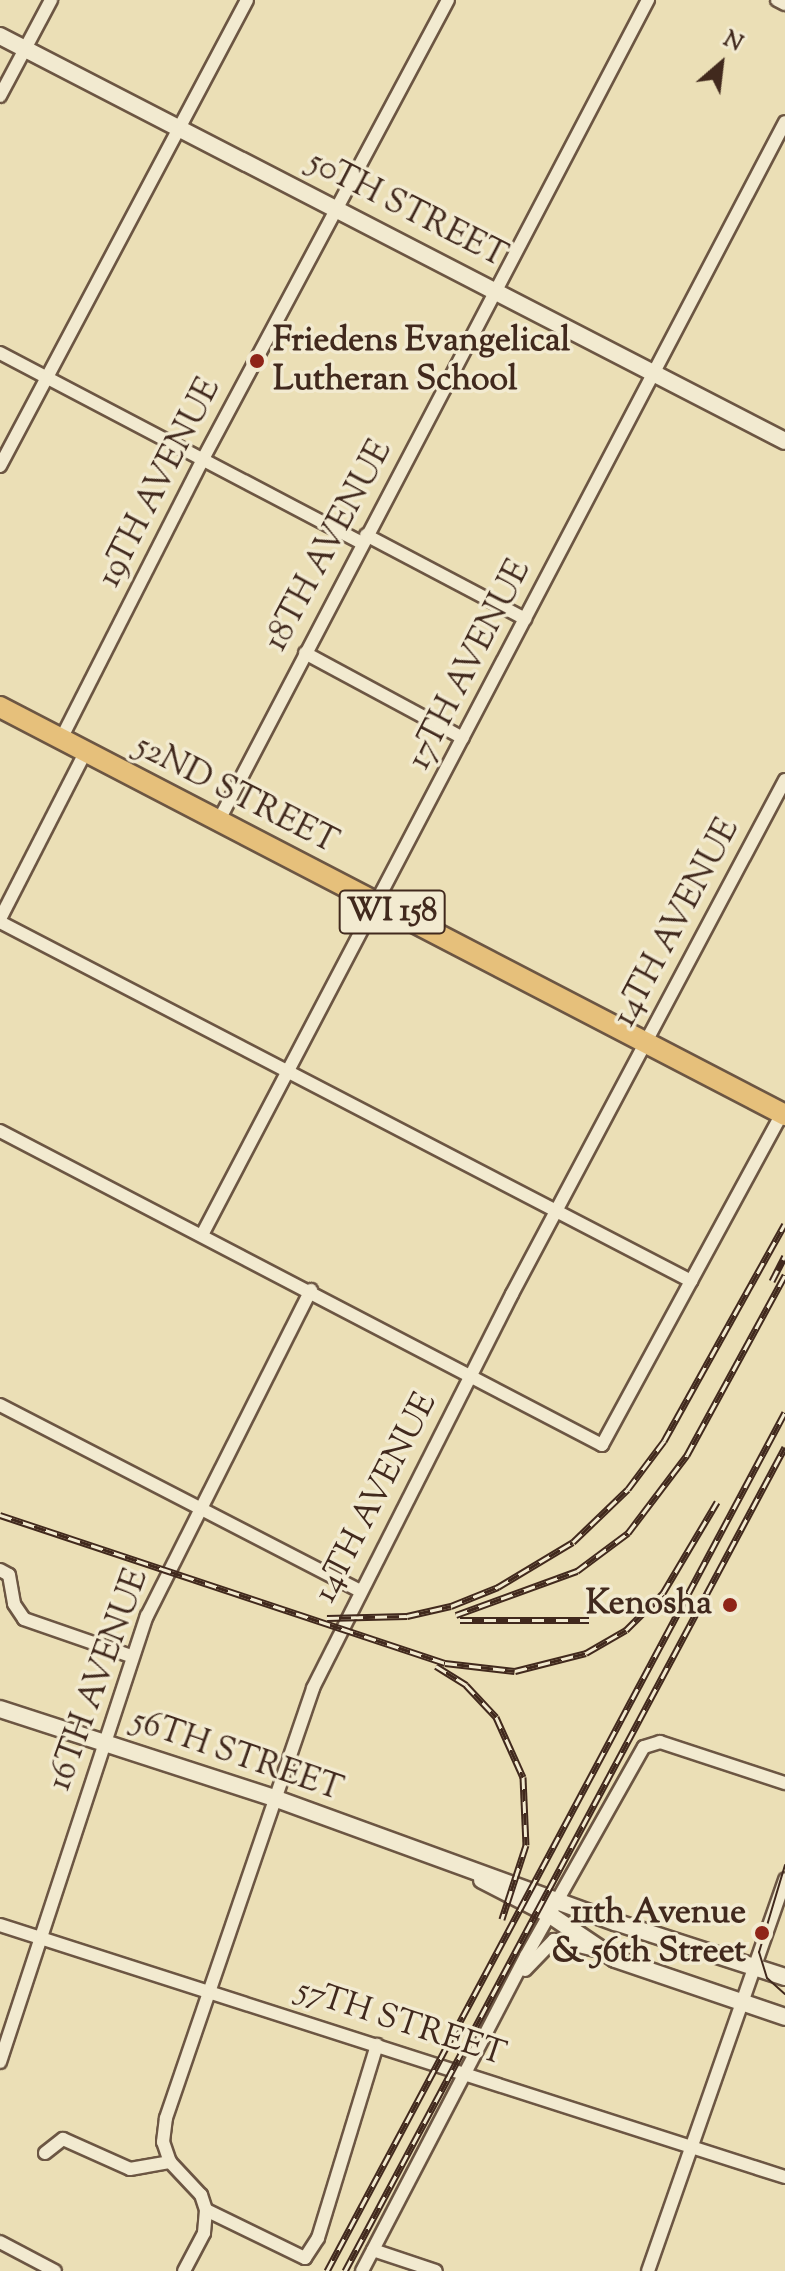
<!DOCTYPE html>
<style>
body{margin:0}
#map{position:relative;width:785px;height:2271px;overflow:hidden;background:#ebdfb6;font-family:"Sorts Mill Goudy",serif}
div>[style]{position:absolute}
.roads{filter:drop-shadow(2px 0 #6c5643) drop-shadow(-2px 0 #6c5643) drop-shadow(0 2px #6c5643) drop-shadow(0 -2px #6c5643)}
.minor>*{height:12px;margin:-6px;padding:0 6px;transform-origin:6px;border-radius:6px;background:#f2ead0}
.tertiary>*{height:16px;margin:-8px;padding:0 8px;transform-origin:8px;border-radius:8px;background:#f2ead0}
.primary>*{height:20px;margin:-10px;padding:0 10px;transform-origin:10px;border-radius:10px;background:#e6c07b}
.tram>*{height:2px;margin:-1px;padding:0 1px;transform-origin:1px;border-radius:1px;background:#41291d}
.rail>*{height:7px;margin-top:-3.5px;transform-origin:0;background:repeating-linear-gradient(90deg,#f2ead0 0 12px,#41291d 0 24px);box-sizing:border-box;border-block:2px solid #41291d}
.dots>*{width:22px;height:22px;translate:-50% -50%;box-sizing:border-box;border:4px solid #f2ead0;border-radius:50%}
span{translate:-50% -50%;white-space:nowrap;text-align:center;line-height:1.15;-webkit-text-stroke:7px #f2ead0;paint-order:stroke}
.shield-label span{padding:2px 6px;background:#f2ead0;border:2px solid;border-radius:6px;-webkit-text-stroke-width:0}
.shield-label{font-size:32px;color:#41291d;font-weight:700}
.street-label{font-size:34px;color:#41291d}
.poi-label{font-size:34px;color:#41291d;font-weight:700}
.left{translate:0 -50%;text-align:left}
.right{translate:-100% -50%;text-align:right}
.north{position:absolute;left:681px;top:24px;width:80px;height:80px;-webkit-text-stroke:6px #f2ead0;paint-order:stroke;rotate:28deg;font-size:22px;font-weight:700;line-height:32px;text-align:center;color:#41291d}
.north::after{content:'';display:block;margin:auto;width:28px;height:36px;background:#41291d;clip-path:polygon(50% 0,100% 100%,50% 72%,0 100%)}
</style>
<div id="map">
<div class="roads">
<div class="minor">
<div style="left:777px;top:0;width:9px;rotate:27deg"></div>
<div style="left:0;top:96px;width:109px;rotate:-62deg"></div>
<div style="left:0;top:353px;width:409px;rotate:27.7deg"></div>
<div style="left:0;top:466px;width:527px;rotate:-62.07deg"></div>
<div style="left:366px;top:535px;width:180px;rotate:27.8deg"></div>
<div style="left:305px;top:653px;width:179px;rotate:28.3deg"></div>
<div style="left:61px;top:739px;width:314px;rotate:-63.1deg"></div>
<div style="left:203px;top:459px;width:520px;rotate:-61.91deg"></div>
<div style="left:218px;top:822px;width:928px;rotate:-62.39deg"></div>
<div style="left:0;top:919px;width:186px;rotate:-62.9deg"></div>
<div style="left:0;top:922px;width:779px;rotate:27.45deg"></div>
<div style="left:0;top:1131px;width:679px;rotate:27.55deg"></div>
<div style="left:602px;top:1445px;width:378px;rotate:-61.5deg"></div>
<div style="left:203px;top:1233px;width:1254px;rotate:-62.35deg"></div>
<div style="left:0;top:1405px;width:403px;rotate:27.3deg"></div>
<div style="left:0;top:1570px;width:10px;rotate:29deg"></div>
<div style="left:9px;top:1575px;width:29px;rotate:80deg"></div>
<div style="left:14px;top:1604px;width:18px;rotate:56deg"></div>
<div style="left:24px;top:1619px;width:113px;rotate:19.1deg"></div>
<div style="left:0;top:1925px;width:824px;rotate:17.8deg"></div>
<div style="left:525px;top:1970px;width:42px;rotate:-46deg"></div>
<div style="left:554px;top:1940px;width:42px;rotate:13.7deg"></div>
<div style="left:0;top:2062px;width:470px;rotate:-71.8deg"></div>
<div style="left:147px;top:1616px;width:365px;rotate:-63.3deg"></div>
<div style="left:45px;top:2153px;width:23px;rotate:-38deg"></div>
<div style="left:63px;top:2139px;width:73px;rotate:24.1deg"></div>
<div style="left:130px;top:2169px;width:41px;rotate:-9.9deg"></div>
<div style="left:206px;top:2210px;width:110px;rotate:25.9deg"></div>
<div style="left:305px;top:2258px;width:24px;rotate:-57deg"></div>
<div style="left:318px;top:2238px;width:202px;rotate:-73deg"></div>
<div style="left:0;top:2242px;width:62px;rotate:27.8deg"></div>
<div style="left:373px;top:2250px;width:66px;rotate:18.4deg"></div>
<div style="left:184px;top:2271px;width:43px;rotate:-62.2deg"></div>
<div style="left:204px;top:2233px;width:23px;rotate:-85deg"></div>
<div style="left:206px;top:2210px;width:16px;rotate:-108deg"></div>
<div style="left:201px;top:2195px;width:45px;rotate:-133.2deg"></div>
<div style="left:170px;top:2162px;width:21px;rotate:-109deg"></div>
<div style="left:163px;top:2142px;width:24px;rotate:-83deg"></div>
<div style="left:166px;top:2118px;width:454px;rotate:-71.1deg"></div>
<div style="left:313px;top:1688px;width:441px;rotate:-63.2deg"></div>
<div style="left:512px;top:1294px;width:582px;rotate:-62.03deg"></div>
<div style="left:362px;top:2271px;width:355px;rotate:-62.5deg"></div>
<div style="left:526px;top:1956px;width:240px;rotate:-60.6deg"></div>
<div style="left:644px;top:1747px;width:17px;rotate:-17deg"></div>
<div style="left:660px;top:1742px;width:132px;rotate:18.2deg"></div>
<div style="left:648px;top:2271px;width:415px;rotate:-70.7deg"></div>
</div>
<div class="tertiary">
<div style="left:0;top:36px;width:883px;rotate:27.29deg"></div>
<div style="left:0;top:1709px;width:288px;rotate:18deg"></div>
<div style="left:274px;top:1798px;width:363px;rotate:20deg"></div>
<div style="left:615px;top:1922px;width:179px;rotate:17.9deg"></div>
<div style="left:482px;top:1880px;width:76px;rotate:27.2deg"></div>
<div style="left:550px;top:1915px;width:78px;rotate:34.1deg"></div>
<div style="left:615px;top:1959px;width:180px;rotate:18.8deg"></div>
</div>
<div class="primary">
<div style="left:0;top:707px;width:885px;rotate:27.46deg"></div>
</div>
</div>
<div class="tram">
<div style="left:785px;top:1865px;width:91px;rotate:106.6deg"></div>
<div style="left:759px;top:1952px;width:27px;rotate:73deg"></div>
<div style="left:767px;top:1978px;width:24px;rotate:42deg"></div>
</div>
<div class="rail">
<div style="left:772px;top:1281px;width:28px;rotate:-63deg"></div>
<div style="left:0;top:1515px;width:469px;rotate:18.4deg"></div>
<div style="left:445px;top:1663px;width:70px;rotate:6.5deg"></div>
<div style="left:515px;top:1671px;width:73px;rotate:-14.2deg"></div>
<div style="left:586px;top:1653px;width:46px;rotate:-29.9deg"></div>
<div style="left:626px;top:1630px;width:52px;rotate:-45deg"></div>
<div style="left:663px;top:1593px;width:106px;rotate:-59.3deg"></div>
<div style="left:456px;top:1615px;width:129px;rotate:-20deg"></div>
<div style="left:577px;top:1571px;width:64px;rotate:-36.7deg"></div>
<div style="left:628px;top:1533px;width:98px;rotate:-52.9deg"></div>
<div style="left:687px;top:1455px;width:205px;rotate:-61.4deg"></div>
<div style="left:327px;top:1618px;width:80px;rotate:-1.4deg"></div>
<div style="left:407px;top:1616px;width:45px;rotate:-12.8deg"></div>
<div style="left:451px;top:1606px;width:51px;rotate:-22deg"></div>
<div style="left:498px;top:1587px;width:87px;rotate:-31deg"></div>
<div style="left:573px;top:1542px;width:76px;rotate:-43.9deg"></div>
<div style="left:628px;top:1489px;width:60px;rotate:-53.1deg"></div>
<div style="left:664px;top:1441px;width:248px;rotate:-60.9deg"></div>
<div style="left:460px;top:1620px;width:129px"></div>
<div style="left:436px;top:1666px;width:36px;rotate:32deg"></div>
<div style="left:466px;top:1685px;width:44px;rotate:46.8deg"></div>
<div style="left:496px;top:1717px;width:66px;rotate:65.8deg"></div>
<div style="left:523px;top:1777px;width:68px;rotate:87.5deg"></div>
<div style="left:526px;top:1845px;width:78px;rotate:108deg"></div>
<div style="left:327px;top:2271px;width:973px;rotate:-61.93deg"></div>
<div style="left:345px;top:2271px;width:934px;rotate:-61.9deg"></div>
</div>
<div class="dots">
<div style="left:257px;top:361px;background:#8f2418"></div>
<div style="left:730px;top:1605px;background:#8f2418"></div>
<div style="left:762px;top:1933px;background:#8f2418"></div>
</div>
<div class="shield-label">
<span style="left:392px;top:912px">WI 158</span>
</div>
<div class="street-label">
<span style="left:407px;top:210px;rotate:27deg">50TH STREET</span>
<span style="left:160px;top:483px;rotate:-63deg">19TH AVENUE</span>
<span style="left:329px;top:546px;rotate:-62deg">18TH AVENUE</span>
<span style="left:470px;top:665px;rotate:-63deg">17TH AVENUE</span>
<span style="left:236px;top:795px;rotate:27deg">52ND STREET</span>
<span style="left:677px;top:923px;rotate:-62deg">14TH AVENUE</span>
<span style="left:376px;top:1498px;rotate:-63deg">14TH AVENUE</span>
<span style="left:99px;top:1680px;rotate:-70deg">16TH AVENUE</span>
<span style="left:237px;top:1756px;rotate:19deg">56TH STREET</span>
<span style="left:401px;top:2023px;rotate:18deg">57TH STREET</span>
</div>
<div class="poi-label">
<span class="left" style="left:273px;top:361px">Friedens Evangelical<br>Lutheran School</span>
<span class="right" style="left:712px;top:1605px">Kenosha</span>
<span class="right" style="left:746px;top:1933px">11th Avenue<br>&amp; 56th Street</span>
</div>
<div class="north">N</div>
</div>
